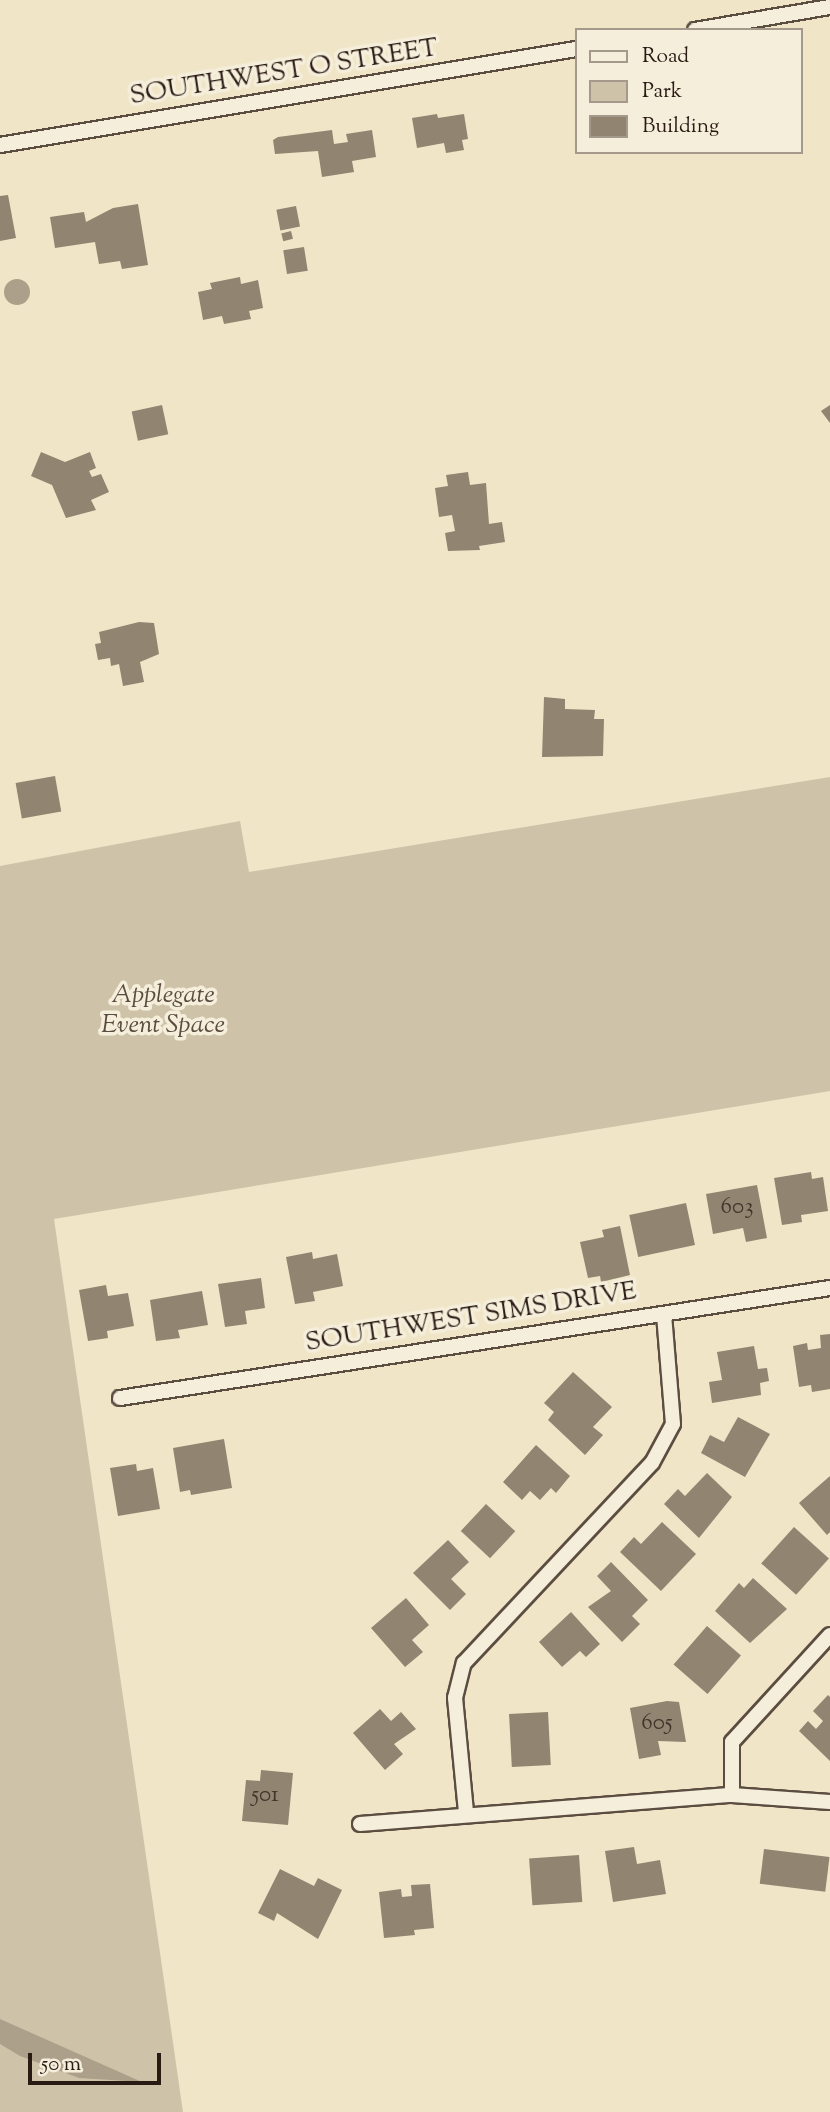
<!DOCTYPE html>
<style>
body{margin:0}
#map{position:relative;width:830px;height:2112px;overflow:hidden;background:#f0e5c7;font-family:"Sorts Mill Goudy",serif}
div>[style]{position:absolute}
.green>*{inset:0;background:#cec2a9}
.water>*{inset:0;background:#ada08a}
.round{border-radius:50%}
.building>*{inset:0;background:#918471;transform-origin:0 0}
.roads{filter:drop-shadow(2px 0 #5c4d41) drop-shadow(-2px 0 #5c4d41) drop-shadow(0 2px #5c4d41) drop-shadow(0 -2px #5c4d41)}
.street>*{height:14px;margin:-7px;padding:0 7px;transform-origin:7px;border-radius:7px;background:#f5eedb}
span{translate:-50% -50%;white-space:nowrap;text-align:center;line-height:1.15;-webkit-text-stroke:7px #f5eedb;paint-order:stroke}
.number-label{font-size:23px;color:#44342b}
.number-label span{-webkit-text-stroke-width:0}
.street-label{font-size:26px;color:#2a1a14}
.park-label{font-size:26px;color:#5b4c41;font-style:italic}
.legend{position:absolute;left:575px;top:28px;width:228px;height:126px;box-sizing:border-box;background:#f5eedb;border:2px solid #a4998b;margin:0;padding:9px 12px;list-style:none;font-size:21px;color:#2a1a14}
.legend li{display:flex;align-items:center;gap:14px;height:35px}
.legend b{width:35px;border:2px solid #a4998b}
.scale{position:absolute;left:28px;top:2053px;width:133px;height:32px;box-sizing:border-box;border:4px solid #2a1a14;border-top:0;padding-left:9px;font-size:21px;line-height:24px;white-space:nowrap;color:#2a1a14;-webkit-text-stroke:5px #f5eedb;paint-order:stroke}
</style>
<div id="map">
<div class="green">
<div style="clip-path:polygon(830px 777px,830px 1091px,54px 1219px,183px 2112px,0 2112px,0 866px,240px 821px,249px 872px)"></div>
</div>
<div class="water">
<div class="round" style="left:4px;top:279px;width:26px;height:26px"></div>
<div style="clip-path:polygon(0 2019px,142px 2082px,79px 2078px,20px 2056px,0 2044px)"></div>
</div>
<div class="building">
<div style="clip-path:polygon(437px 114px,438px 118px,464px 114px,468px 139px,462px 140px,464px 150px,446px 153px,444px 143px,417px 148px,412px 118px)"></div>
<div style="clip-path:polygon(332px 130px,334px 144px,348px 142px,346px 134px,372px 130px,376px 157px,352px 161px,354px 172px,322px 177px,318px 151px,275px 154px,273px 140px,278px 137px)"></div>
<div style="clip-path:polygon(8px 195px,16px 238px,0 241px,0 196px)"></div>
<div style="clip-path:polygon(138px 204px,148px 265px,122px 269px,120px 261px,99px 264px,95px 242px,55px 248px,50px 217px,84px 212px,86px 222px,113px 208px)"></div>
<div style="left:296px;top:206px;width:21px;height:20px;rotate:79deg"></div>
<div style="left:291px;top:231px;width:8px;height:10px;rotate:76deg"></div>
<div style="left:304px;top:247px;width:24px;height:21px;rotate:81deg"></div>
<div style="clip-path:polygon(240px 277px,241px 284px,258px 280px,263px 308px,249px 311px,251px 319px,224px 324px,222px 316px,203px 320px,198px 292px,212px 289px,210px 283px)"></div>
<div style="left:162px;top:405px;width:30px;height:31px;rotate:78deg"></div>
<div style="clip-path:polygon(830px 405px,830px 423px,821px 411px)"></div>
<div style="clip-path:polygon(41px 452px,65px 462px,90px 452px,96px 468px,89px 471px,92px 477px,101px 474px,109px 492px,91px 500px,96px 510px,66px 518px,52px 485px,31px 476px)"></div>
<div style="clip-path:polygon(468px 472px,470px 485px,486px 483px,489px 524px,502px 522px,505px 542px,479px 546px,480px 550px,448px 551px,445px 533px,455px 531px,452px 515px,439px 517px,435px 488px,448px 486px,446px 475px)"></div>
<div style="clip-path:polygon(139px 622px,154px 623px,159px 654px,140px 662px,144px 682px,123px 686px,119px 664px,111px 666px,110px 658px,98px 660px,95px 644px,101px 643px,99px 632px)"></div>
<div style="clip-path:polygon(544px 697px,565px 699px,565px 709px,595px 710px,594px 719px,604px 719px,603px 756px,542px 757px)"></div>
<div style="left:55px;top:776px;width:36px;height:40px;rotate:80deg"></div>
<div style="clip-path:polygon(811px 1172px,812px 1179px,823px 1177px,828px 1211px,801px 1215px,802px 1222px,782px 1225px,774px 1178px)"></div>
<div style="clip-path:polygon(757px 1185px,767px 1238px,746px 1242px,743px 1228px,713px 1234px,706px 1194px)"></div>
<div style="left:686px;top:1203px;width:43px;height:58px;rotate:78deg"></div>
<div style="clip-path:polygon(620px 1226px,630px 1275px,601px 1282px,600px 1276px,588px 1278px,580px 1242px,604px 1237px,602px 1230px)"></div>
<div style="clip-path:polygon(312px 1252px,313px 1259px,337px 1254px,343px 1286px,313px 1292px,315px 1301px,295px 1304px,286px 1257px)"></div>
<div style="clip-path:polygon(261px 1278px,265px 1308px,245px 1311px,247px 1324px,225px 1327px,218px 1284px)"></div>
<div style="clip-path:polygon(106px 1285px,108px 1296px,128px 1293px,134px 1326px,107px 1331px,108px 1338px,88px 1341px,79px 1290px)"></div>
<div style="clip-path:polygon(202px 1291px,208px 1325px,178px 1330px,180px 1338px,156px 1341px,150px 1300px)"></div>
<div style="clip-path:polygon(830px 1334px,830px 1389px,812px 1392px,811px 1385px,799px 1387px,793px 1346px,807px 1343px,808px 1350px,821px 1348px,820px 1335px)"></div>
<div style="clip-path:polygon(754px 1346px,758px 1369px,767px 1368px,769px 1381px,760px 1383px,761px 1395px,712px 1403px,709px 1382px,722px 1380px,717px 1352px)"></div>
<div style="clip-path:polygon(573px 1372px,612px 1407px,593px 1427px,603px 1435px,585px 1455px,548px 1420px,554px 1412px,544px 1403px)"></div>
<div style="clip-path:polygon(738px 1417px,770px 1434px,745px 1477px,701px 1453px,710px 1435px,724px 1442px)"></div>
<div style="clip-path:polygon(224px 1439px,232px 1488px,191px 1495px,190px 1490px,180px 1492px,173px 1448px)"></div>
<div style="clip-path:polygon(536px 1445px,570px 1476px,556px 1493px,551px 1488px,540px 1500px,530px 1491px,522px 1500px,503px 1482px)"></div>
<div style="clip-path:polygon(136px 1464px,137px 1471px,153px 1468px,160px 1509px,118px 1516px,110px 1468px)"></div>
<div style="clip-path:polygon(707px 1473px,732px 1497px,699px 1538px,664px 1504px,678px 1489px,685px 1496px)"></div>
<div style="clip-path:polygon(830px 1476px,830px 1532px,827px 1535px,799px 1503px)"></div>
<div style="left:486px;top:1504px;width:40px;height:37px;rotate:43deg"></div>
<div style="clip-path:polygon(662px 1522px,696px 1554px,661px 1591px,620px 1552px,634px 1537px,641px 1544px)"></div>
<div style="left:794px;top:1527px;width:47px;height:49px;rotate:42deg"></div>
<div style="clip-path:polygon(448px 1540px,469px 1562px,451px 1579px,466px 1594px,450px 1610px,413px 1573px)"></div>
<div style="clip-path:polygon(611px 1562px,648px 1600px,632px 1616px,640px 1624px,622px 1642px,588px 1607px,611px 1591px,597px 1576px)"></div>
<div style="clip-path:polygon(753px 1578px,787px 1609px,750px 1643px,715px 1611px,739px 1583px,744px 1588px)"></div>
<div style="clip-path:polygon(406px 1598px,429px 1625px,412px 1640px,423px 1652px,405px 1667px,371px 1628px)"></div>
<div style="clip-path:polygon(571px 1612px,600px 1644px,586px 1657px,580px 1651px,562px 1667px,539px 1642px)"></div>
<div style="left:707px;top:1626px;width:45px;height:51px;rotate:41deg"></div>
<div style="clip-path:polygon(828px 1695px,830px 1697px,830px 1761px,799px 1731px,808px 1721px,816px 1729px,823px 1721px,813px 1711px)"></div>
<div style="clip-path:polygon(667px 1701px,679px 1702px,686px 1742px,658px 1741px,661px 1755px,639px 1759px,630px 1708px)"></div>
<div style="clip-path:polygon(380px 1709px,391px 1721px,401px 1712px,416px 1729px,394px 1744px,403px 1754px,385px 1770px,353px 1733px)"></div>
<div style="left:548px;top:1712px;width:53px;height:39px;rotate:87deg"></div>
<div style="clip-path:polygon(261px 1770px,293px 1773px,288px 1825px,242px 1821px,246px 1780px,260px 1781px)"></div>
<div style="clip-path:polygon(634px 1847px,637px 1864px,660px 1860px,666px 1894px,613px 1902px,605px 1851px)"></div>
<div style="left:764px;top:1849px;width:66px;height:35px;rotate:7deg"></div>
<div style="left:579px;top:1855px;width:47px;height:50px;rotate:86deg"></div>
<div style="clip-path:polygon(280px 1869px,314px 1886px,318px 1878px,342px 1890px,318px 1939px,277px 1913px,274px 1921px,258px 1913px)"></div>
<div style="clip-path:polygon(430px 1884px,434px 1928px,414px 1930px,415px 1935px,384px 1938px,379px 1892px,401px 1889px,402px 1897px,412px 1896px,411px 1885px)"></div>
</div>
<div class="roads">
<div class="street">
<div style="left:695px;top:30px;width:137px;rotate:-9.7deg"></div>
<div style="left:0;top:145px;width:584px;rotate:-9.46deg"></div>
<div style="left:120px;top:1398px;width:718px;rotate:-8.81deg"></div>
<div style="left:732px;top:1795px;width:53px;rotate:-90deg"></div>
<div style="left:732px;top:1742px;width:145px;rotate:-47.5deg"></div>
<div style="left:466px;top:1812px;width:115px;rotate:-95.5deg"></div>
<div style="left:455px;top:1698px;width:36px;rotate:-76deg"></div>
<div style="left:464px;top:1663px;width:274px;rotate:-46.8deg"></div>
<div style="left:652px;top:1463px;width:44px;rotate:-61.7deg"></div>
<div style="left:673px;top:1424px;width:110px;rotate:-94.7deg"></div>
<div style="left:360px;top:1824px;width:373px;rotate:-4.5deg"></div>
<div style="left:732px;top:1795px;width:98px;rotate:4.1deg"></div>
</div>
</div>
<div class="number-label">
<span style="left:737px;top:1208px">603</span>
<span style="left:657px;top:1724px">605</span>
<span style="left:265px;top:1796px">501</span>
</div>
<div class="street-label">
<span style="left:284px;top:73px;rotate:-9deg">SOUTHWEST O STREET</span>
<span style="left:471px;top:1318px;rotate:-9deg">SOUTHWEST SIMS DRIVE</span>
</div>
<div class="park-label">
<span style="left:163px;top:1011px">Applegate<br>Event Space</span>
</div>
<ul class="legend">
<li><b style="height:9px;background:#f5eedb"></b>Road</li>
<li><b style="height:19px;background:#cec2a9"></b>Park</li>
<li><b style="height:19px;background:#918471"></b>Building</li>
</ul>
<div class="scale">50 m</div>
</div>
